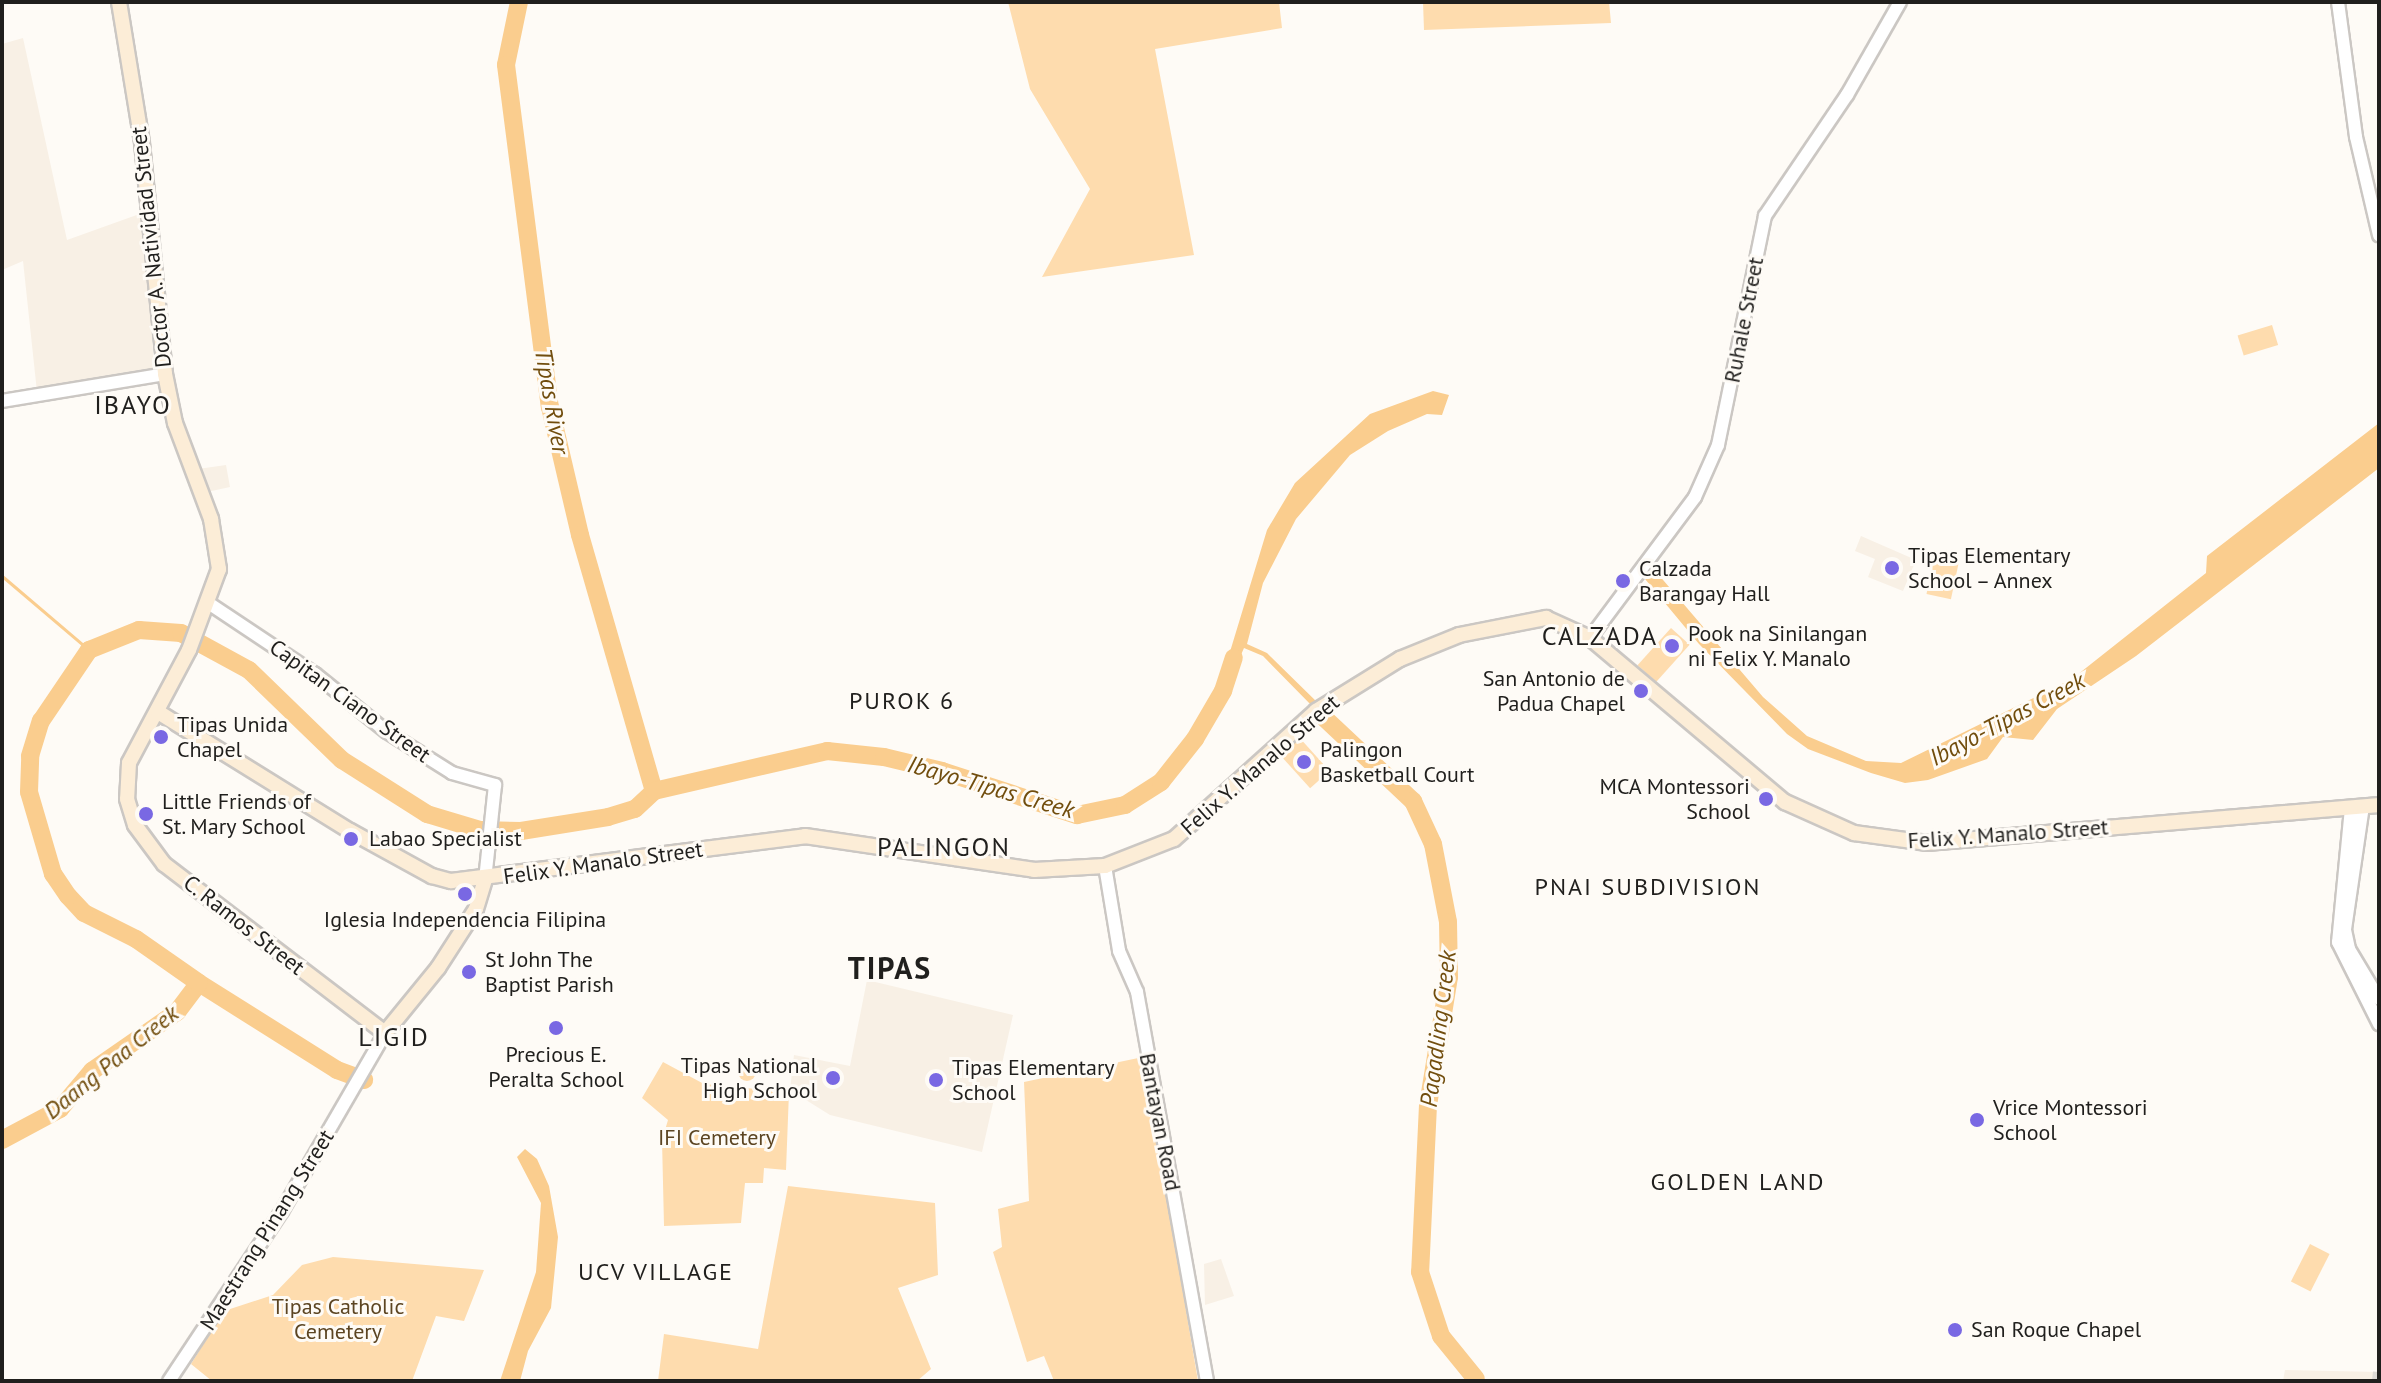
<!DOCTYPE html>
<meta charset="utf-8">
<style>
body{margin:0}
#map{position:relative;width:2381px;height:1383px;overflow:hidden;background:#fefbf6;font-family:"PT Sans",sans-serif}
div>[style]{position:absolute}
.built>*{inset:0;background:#f8f0e5}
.green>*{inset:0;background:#fedcae;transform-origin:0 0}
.round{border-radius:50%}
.water>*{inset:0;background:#facd8e}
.stream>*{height:3px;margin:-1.5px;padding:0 1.5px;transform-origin:1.5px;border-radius:1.5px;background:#facd8e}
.river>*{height:18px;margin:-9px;padding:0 9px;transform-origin:9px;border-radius:9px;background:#facd8e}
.tertiary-tunnel>*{height:12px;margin-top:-6px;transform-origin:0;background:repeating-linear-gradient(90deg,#dddad5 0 12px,transparent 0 18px)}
.roads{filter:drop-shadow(2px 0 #cbc7c3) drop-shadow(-2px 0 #cbc7c3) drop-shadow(0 2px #cbc7c3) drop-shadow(0 -2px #cbc7c3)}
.tertiary>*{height:12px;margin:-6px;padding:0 6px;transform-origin:6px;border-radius:6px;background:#fff}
.secondary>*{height:14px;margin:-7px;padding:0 7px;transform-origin:7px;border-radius:7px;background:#fcedd7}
.dots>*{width:22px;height:22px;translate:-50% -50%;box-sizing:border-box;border:4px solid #fefbf6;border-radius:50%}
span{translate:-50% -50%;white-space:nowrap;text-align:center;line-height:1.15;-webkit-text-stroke:6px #fefbf6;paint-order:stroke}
.street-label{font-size:22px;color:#201f1d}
.poi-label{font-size:22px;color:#201f1d}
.left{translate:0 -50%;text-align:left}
.right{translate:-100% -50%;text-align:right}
.park-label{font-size:22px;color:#5c4522}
.water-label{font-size:24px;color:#714d0d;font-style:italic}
.neighbourhood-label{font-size:24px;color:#201f1d;letter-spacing:2px}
.quarter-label{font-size:26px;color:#201f1d;letter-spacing:2px}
.district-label{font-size:30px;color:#201f1d;font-weight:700;letter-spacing:2px}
.frame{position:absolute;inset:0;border:4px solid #201f1d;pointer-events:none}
</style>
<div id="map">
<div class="built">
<div style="clip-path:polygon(23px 38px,67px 240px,145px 212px,154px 369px,37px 392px,23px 261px,2px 270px,2px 44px)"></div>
<div style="clip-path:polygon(226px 465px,230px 487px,207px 492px,198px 469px)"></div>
<div style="clip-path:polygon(1861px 536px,1916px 560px,1903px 591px,1868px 577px,1875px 559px,1855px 551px)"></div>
<div style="clip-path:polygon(867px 980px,1013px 1015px,982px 1152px,830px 1115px,790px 1090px,794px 1055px,850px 1066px)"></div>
<div style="clip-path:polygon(1221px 1259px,1234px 1296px,1205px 1305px,1204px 1264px)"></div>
<div style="clip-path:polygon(2285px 1370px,2379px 1372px,2379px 1381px,2283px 1381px)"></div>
</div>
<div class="green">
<div style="clip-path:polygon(1008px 2px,1279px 2px,1282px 28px,1155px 49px,1194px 255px,1042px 277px,1090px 189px,1030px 89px)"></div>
<div style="clip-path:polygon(1423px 2px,1609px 2px,1611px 23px,1424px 30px)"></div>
<div style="left:2272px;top:325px;width:21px;height:36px;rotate:73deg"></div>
<div style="left:1935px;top:554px;width:25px;height:41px;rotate:12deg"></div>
<div style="left:1671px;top:628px;width:25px;height:50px;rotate:42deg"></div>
<div style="left:1298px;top:736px;width:47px;height:26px;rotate:48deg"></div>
<div style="clip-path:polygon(1143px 1057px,1198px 1381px,1054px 1381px,1044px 1356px,1027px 1362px,993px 1252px,1002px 1247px,998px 1209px,1029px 1201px,1024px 1082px)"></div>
<div style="clip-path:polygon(663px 1062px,704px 1084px,789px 1092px,786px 1170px,764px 1168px,763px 1183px,745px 1183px,741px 1223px,664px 1226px,662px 1140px,668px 1120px,642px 1098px)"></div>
<div class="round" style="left:738px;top:1063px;width:18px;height:18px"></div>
<div style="clip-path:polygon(788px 1186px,935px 1203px,938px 1275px,898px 1288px,931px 1369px,917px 1381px,658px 1381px,664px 1334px,758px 1349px)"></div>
<div style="left:2310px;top:1244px;width:22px;height:42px;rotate:27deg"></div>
<div style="clip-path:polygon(333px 1257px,484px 1270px,464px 1321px,436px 1316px,412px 1381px,212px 1381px,191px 1364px,224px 1311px,273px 1295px,302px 1265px)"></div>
</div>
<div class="water">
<div style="clip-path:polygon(1433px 391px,1449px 395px,1442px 415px,1427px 414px,1388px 431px,1350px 455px,1296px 519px,1263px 583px,1247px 644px,1267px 653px,1320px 705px,1315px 709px,1263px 656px,1244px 648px,1229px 682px,1222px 678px,1267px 530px,1295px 483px,1370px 414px)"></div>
<div style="clip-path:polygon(2379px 423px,2379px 468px,2136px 656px,2057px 709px,2033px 740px,2003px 737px,1987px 759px,1928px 780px,1905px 783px,1871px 773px,1808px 749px,1787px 734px,1699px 644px,1645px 579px,1652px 567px,1763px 697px,1807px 736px,1866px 761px,1901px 763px,2072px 679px,2206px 573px,2207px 556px)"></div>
<div style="clip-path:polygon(525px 1149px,537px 1159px,549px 1186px,558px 1237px,551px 1308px,528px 1351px,520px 1381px,500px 1381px,536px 1272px,541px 1203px,517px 1157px)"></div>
</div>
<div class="stream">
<div style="left:2px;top:576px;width:114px;rotate:40.4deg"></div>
</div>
<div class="river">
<div style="left:519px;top:2px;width:64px;rotate:101.7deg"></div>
<div style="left:506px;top:65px;width:345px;rotate:82.7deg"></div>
<div style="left:550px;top:407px;width:131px;rotate:76.8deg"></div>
<div style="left:580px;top:535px;width:266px;rotate:73.9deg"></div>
<div style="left:1317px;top:711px;width:132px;rotate:43.2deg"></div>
<div style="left:1413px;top:801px;width:47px;rotate:65.1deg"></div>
<div style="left:1433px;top:844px;width:79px;rotate:79.1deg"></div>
<div style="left:1448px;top:922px;width:55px;rotate:89deg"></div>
<div style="left:1449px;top:977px;width:130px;rotate:99.3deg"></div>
<div style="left:1428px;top:1105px;width:167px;rotate:92.7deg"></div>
<div style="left:1420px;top:1272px;width:67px;rotate:71.8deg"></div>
<div style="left:1441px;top:1336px;width:55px;rotate:50.9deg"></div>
<div style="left:199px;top:983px;width:163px;rotate:32.2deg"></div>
<div style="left:337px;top:1070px;width:29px;rotate:20deg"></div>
<div style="left:2px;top:1140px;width:66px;rotate:-28.1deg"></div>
<div style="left:60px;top:1109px;width:50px;rotate:-49.9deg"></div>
<div style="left:92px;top:1071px;width:103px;rotate:-34.8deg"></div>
<div style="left:177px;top:1012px;width:36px;rotate:-53deg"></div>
<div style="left:199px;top:983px;width:77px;rotate:-145.1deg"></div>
<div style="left:136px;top:939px;width:58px;rotate:-153.4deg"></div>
<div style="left:84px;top:913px;width:23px;rotate:-133deg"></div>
<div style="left:68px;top:896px;width:27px;rotate:-124deg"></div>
<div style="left:53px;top:874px;width:85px;rotate:-106.3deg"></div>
<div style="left:29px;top:792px;width:36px;rotate:-88deg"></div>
<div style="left:30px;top:756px;width:37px;rotate:-73deg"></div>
<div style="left:41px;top:721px;width:86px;rotate:-55.9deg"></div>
<div style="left:89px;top:650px;width:54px;rotate:-21.8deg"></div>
<div style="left:139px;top:630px;width:42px;rotate:4.1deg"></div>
<div style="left:181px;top:633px;width:77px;rotate:28.6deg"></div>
<div style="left:249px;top:670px;width:129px;rotate:44.1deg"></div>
<div style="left:342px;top:760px;width:101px;rotate:32.4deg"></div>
<div style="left:427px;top:814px;width:55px;rotate:16.8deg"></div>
<div style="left:480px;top:830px;width:41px;rotate:1.4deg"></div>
<div style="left:521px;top:831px;width:88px;rotate:-9.1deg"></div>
<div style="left:608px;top:817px;width:28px;rotate:-17deg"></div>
<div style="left:635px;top:809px;width:26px;rotate:-43deg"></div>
<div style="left:654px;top:791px;width:178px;rotate:-13deg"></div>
<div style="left:827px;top:751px;width:57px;rotate:6deg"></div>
<div style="left:884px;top:757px;width:60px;rotate:13.6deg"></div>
<div style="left:942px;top:771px;width:142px;rotate:18.1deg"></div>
<div style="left:1077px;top:815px;width:49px;rotate:-11.8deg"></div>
<div style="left:1125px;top:805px;width:43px;rotate:-32.6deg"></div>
<div style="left:1161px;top:782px;width:55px;rotate:-51.7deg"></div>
<div style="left:1195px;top:739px;width:56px;rotate:-59.7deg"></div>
<div style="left:1223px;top:691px;width:35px;rotate:-72deg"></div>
</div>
<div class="tertiary-tunnel">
<div style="left:2378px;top:1381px;width:9px;rotate:-84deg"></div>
</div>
<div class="roads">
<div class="tertiary">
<div style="left:2338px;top:2px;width:136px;rotate:82.4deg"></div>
<div style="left:2356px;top:137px;width:101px;rotate:76.8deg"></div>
<div style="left:2px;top:401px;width:165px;rotate:-9.4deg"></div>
<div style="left:210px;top:604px;width:126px;rotate:33.7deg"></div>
<div style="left:315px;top:674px;width:92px;rotate:38.9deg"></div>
<div style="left:387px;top:732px;width:77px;rotate:32.2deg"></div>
<div style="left:452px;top:773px;width:45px;rotate:15.6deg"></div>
<div style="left:495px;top:785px;width:96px;rotate:96deg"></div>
<div style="left:1590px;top:638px;width:176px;rotate:-53.3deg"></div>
<div style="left:1695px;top:497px;width:57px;rotate:-66.1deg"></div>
<div style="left:1718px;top:445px;width:234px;rotate:-78.4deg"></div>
<div style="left:1765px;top:216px;width:146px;rotate:-55.9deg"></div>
<div style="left:1847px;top:95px;width:107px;rotate:-60.3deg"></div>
<div style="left:2363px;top:806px;width:125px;rotate:98.3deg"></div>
<div style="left:2345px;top:930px;width:19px;rotate:78deg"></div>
<div style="left:2349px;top:949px;width:58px;rotate:59deg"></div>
<div style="left:2351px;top:808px;width:135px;rotate:95.5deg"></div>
<div style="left:2338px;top:942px;width:92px;rotate:63.4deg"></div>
<div style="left:1105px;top:866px;width:86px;rotate:80.6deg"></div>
<div style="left:1119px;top:951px;width:45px;rotate:66.3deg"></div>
<div style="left:1137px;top:992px;width:395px;rotate:79.8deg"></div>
<div style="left:169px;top:1381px;width:204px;rotate:-56.4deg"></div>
<div style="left:282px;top:1211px;width:206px;rotate:-59.9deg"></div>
</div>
<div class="secondary">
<div style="left:119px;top:2px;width:143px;rotate:80.7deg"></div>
<div style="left:142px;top:143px;width:232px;rotate:84.3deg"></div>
<div style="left:165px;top:374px;width:50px;rotate:78.5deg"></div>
<div style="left:175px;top:423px;width:103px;rotate:69.4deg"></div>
<div style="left:211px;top:519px;width:51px;rotate:80.9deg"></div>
<div style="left:219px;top:569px;width:86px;rotate:110.3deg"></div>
<div style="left:189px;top:650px;width:128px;rotate:118deg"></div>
<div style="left:129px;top:763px;width:36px;rotate:93deg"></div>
<div style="left:127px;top:799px;width:27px;rotate:73deg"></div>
<div style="left:135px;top:825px;width:49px;rotate:53.4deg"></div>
<div style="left:164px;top:864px;width:278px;rotate:37.4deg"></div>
<div style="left:385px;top:1033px;width:84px;rotate:-50.8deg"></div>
<div style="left:438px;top:968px;width:70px;rotate:-57.2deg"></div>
<div style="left:476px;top:909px;width:30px;rotate:-73deg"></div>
<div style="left:158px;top:712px;width:226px;rotate:31.8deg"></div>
<div style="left:350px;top:831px;width:94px;rotate:28.8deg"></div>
<div style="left:432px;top:876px;width:20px;rotate:15deg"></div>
<div style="left:451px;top:881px;width:357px;rotate:-7.2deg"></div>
<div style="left:805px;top:836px;width:232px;rotate:8.4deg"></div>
<div style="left:1034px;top:870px;width:71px;rotate:-3.2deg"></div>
<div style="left:1105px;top:866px;width:74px;rotate:-21.4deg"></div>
<div style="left:1174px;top:839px;width:191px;rotate:-42deg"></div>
<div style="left:1316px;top:711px;width:99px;rotate:-31.8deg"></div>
<div style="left:1400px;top:659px;width:64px;rotate:-22.1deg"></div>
<div style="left:1459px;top:635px;width:89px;rotate:-11.1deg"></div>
<div style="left:1546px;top:618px;width:48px;rotate:24.4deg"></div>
<div style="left:1590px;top:638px;width:255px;rotate:40.1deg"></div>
<div style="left:1785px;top:802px;width:76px;rotate:24.2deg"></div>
<div style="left:1854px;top:833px;width:74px;rotate:7.8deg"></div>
<div style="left:1927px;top:843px;width:454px;rotate:-4.8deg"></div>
</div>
</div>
<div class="dots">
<div style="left:1892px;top:568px;background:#7968e3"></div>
<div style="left:1623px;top:581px;background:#7968e3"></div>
<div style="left:1672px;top:646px;background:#7968e3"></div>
<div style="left:1641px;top:691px;background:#7968e3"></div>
<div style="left:161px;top:737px;background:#7968e3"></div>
<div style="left:1304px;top:762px;background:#7968e3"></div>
<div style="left:1766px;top:799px;background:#7968e3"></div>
<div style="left:146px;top:814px;background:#7968e3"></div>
<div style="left:351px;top:839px;background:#7968e3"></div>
<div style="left:465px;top:894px;background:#7968e3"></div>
<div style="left:469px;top:972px;background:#7968e3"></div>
<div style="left:556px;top:1028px;background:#7968e3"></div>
<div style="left:833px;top:1078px;background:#7968e3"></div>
<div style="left:936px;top:1080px;background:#7968e3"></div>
<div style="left:1977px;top:1120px;background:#7968e3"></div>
<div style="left:1955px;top:1330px;background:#7968e3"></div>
</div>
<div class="street-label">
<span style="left:151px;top:247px;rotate:-96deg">Doctor A. Natividad Street</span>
<span style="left:1744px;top:320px;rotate:-79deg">Ruhale Street</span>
<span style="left:350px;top:701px;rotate:36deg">Capitan Ciano Street</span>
<span style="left:1260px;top:765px;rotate:-41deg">Felix Y. Manalo Street</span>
<span style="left:2008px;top:834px;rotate:-4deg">Felix Y. Manalo Street</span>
<span style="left:603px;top:863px;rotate:-8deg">Felix Y. Manalo Street</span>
<span style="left:244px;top:925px;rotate:38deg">C. Ramos Street</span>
<span style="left:1160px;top:1122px;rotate:79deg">Bantayan Road</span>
<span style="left:267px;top:1230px;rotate:-58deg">Maestrang Pinang Street</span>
</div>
<div class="poi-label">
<span class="left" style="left:1908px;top:568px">Tipas Elementary<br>School – Annex</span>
<span class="left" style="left:1639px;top:581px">Calzada<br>Barangay Hall</span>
<span class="left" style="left:1688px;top:646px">Pook na Sinilangan<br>ni Felix Y. Manalo</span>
<span class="right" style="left:1625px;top:691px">San Antonio de<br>Padua Chapel</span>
<span class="left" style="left:177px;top:737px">Tipas Unida<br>Chapel</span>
<span class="left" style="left:1320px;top:762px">Palingon<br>Basketball Court</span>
<span class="right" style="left:1750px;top:799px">MCA Montessori<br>School</span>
<span class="left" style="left:162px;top:814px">Little Friends of<br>St. Mary School</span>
<span class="left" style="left:369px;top:839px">Labao Specialist</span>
<span style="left:465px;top:920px">Iglesia Independencia Filipina</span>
<span class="left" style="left:485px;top:972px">St John The<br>Baptist Parish</span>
<span style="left:556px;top:1067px">Precious E.<br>Peralta School</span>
<span class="right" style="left:817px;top:1078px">Tipas National<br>High School</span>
<span class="left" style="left:952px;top:1080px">Tipas Elementary<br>School</span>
<span class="left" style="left:1993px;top:1120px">Vrice Montessori<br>School</span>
<span class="left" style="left:1971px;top:1330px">San Roque Chapel</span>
</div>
<div class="park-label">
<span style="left:717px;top:1138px">IFI Cemetery</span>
<span style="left:338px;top:1319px">Tipas Catholic<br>Cemetery</span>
</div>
<div class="water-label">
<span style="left:552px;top:401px;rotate:80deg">Tipas River</span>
<span style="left:2007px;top:719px;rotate:-28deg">Ibayo-Tipas Creek</span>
<span style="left:991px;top:787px;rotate:16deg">Ibayo-Tipas Creek</span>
<span style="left:1438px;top:1029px;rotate:-83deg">Pagadling Creek</span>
<span style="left:111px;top:1062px;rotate:-39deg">Daang Paa Creek</span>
</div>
<div class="neighbourhood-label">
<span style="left:902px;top:701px">PUROK 6</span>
<span style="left:1648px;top:887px">PNAI SUBDIVISION</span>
<span style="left:1738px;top:1182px">GOLDEN LAND</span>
<span style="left:656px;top:1272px">UCV VILLAGE</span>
</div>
<div class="quarter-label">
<span style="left:133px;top:405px">IBAYO</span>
<span style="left:1600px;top:636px">CALZADA</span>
<span style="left:944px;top:847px">PALINGON</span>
<span style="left:394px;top:1037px">LIGID</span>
</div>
<div class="district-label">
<span style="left:890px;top:968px">TIPAS</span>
</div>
<div class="frame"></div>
</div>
